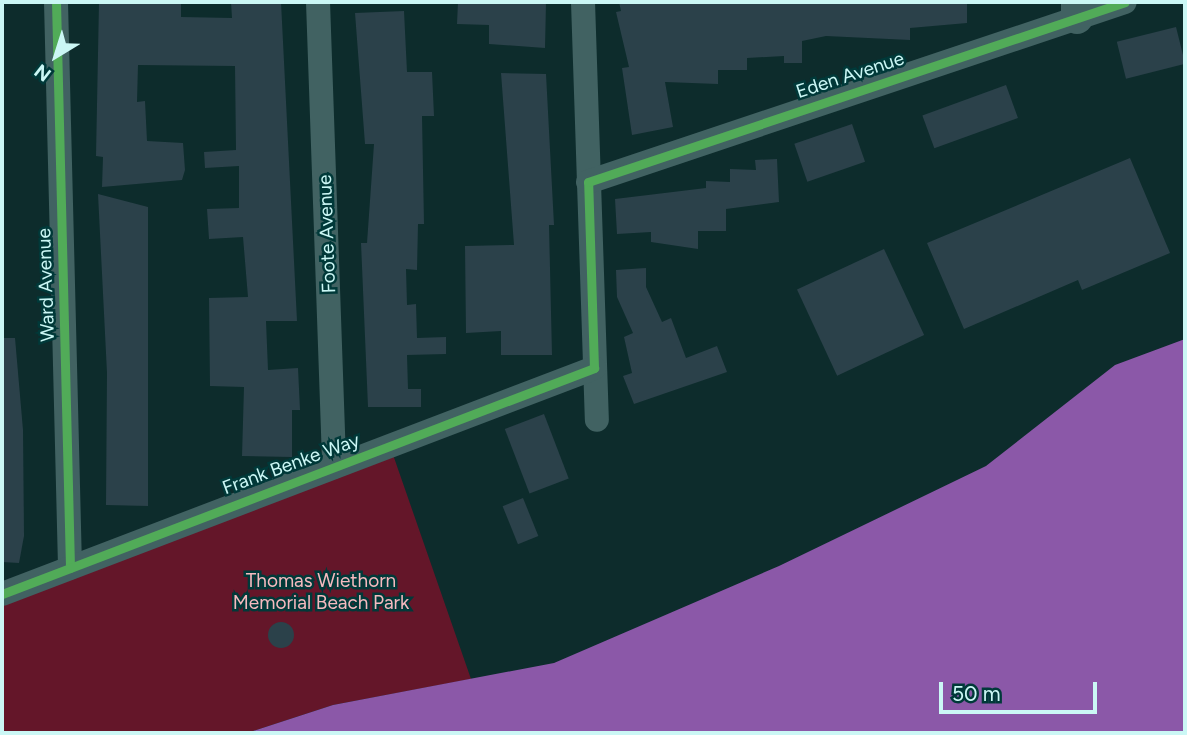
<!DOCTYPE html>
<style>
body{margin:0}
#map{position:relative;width:1187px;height:735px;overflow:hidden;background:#0d2c2c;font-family:Figtree,sans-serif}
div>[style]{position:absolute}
.green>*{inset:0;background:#641629}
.water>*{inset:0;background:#8b58a8}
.building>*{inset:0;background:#2b414a;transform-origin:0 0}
.round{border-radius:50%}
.minor>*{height:24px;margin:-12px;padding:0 12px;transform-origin:12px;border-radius:12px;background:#416262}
.tertiary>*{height:32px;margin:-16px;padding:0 16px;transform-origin:16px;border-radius:16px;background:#416262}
.cycleway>*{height:9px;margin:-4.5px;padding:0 4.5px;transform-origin:4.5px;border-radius:4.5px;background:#51ab58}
span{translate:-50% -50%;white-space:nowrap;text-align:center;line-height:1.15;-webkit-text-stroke:5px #003939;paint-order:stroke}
.street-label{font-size:19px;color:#cbf7f5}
.park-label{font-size:19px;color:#f6babf}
.frame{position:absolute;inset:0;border:4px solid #cbf7f5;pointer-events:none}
.north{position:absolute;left:21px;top:21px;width:70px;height:70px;-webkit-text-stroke:5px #003939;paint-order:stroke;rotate:218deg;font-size:19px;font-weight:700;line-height:28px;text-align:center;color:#cbf7f5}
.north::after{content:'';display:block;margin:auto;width:24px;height:32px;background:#cbf7f5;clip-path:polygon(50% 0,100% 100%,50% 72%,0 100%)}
.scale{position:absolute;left:939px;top:682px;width:158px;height:32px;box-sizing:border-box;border:4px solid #cbf7f5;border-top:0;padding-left:9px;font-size:21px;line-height:24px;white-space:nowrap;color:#cbf7f5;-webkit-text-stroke:5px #003939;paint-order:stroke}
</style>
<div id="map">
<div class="green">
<div style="clip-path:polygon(390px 446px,471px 679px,333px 705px,247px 733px,2px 733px,2px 594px)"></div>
</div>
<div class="water">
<div style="clip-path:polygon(1185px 339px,1185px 733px,247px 733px,333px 705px,554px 663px,779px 566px,986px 466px,1115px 365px)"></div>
</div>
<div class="building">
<div style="clip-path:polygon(99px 2px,181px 2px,181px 17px,232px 18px,231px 2px,281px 2px,297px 321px,266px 321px,268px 370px,298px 368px,300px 410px,292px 410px,292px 457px,242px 456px,244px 387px,210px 386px,209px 298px,248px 297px,243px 237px,209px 239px,207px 209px,239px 208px,239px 166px,205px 168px,204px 152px,236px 150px,235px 66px,138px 65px,137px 102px,145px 101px,147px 141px,183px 143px,185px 170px,182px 180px,102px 187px,103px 157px,96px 156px)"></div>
<div style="clip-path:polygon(458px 2px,546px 3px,545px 48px,489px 44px,489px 25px,457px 24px)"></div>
<div style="clip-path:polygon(619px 2px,967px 2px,967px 23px,910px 28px,910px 40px,826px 36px,802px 41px,802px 63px,784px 63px,784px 56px,747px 58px,747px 70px,718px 70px,718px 84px,665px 82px,673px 127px,632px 135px,622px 68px,629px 67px,616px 12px,621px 11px)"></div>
<div style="clip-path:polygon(404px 11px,407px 72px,432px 72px,434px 116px,422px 116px,424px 224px,418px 224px,417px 270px,406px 269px,407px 305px,416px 304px,417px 338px,446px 337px,446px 354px,407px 355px,408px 389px,421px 389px,421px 407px,368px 407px,361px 243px,367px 243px,374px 144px,365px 144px,355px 13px)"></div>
<div style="left:1176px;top:27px;width:38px;height:61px;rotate:76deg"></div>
<div style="clip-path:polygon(501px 73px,546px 74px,554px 225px,549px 225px,552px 355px,501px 355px,501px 331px,466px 333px,465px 246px,514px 245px)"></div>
<div style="left:1006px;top:85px;width:35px;height:89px;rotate:70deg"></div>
<div style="left:852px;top:124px;width:40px;height:61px;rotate:71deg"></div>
<div style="clip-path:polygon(1130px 158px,1170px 253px,1082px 290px,1078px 280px,964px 329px,927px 243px)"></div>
<div style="clip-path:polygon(777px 159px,779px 202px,726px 209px,726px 231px,698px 231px,698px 249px,651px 242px,651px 232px,617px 234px,615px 199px,706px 188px,706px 181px,730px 182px,730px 169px,756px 170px,755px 160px)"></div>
<div style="clip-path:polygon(98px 194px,148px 207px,148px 506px,106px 505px,107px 373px)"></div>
<div style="left:884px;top:249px;width:95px;height:96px;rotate:65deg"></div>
<div style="clip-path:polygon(646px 268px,646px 287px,662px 322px,671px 318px,686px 358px,717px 346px,727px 372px,634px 404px,623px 376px,632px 373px,624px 337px,633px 333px,617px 297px,616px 270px)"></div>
<div style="clip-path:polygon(2px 338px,15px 338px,23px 430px,24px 536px,19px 563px,2px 562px)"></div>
<div style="left:544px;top:414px;width:69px;height:42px;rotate:69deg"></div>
<div style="left:523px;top:498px;width:41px;height:22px;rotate:68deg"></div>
<div class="round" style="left:268px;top:622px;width:26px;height:26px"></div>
</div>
<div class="minor">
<div style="left:56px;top:2px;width:566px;rotate:88.58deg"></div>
<div style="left:318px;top:2px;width:465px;rotate:88deg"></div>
<div style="left:583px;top:2px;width:418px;rotate:88.1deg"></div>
<div style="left:588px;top:182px;width:566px;rotate:-18.53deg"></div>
<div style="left:2px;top:594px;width:634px;rotate:-20.89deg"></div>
</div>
<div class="tertiary">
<div style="left:1077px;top:2px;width:16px;rotate:90deg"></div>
</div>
<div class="cycleway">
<div style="left:56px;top:2px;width:566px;rotate:88.58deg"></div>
<div style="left:2px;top:594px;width:634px;rotate:-20.89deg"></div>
<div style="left:594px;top:368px;width:186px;rotate:-91.8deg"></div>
<div style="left:588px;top:182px;width:566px;rotate:-18.53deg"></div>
</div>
<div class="street-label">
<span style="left:850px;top:75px;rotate:-18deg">Eden Avenue</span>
<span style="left:327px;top:234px;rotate:-92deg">Foote Avenue</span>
<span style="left:46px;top:285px;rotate:-92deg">Ward Avenue</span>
<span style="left:291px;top:464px;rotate:-20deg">Frank Benke Way</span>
</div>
<div class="park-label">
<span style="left:321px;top:592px">Thomas Wiethorn<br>Memorial Beach Park</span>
</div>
<div class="frame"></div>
<div class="north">N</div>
<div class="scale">50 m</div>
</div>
